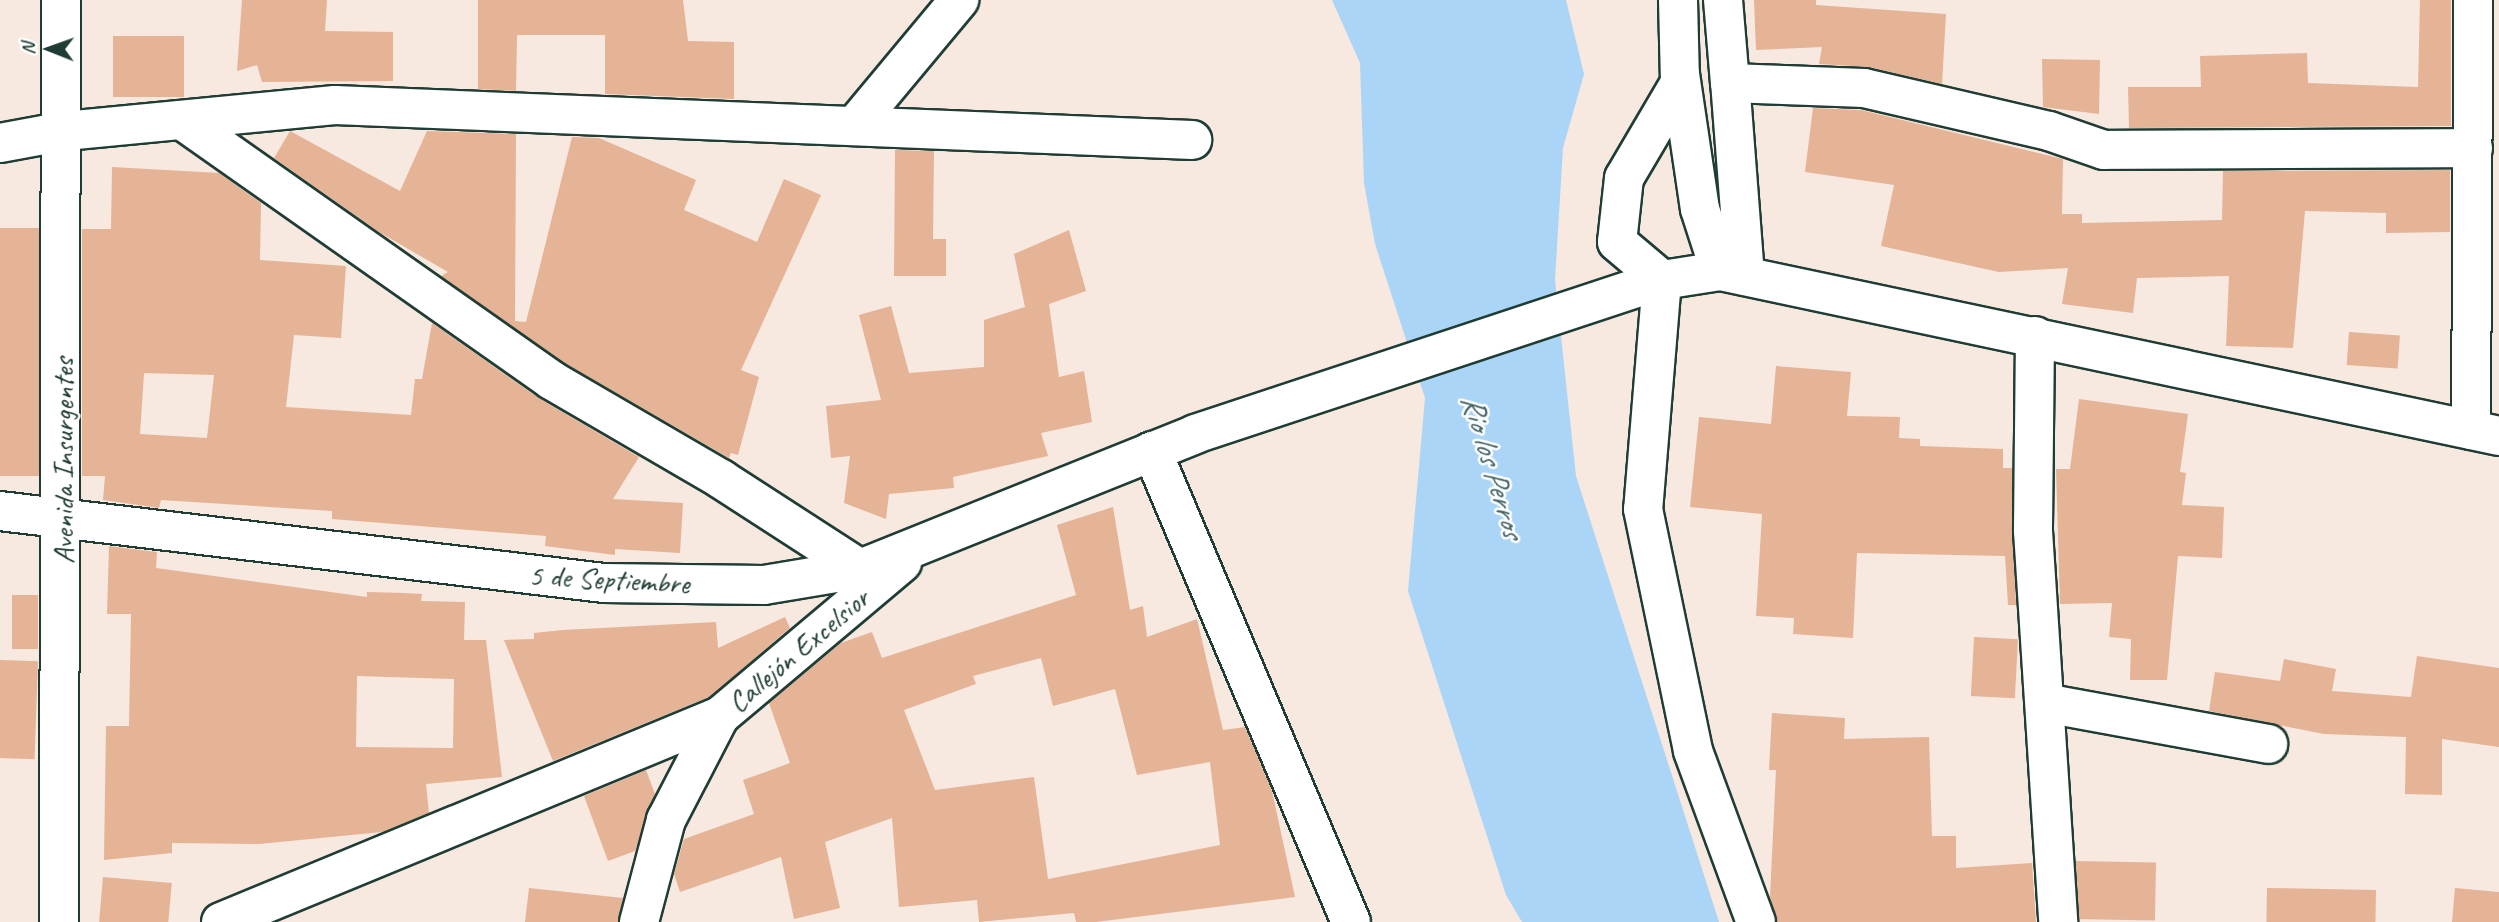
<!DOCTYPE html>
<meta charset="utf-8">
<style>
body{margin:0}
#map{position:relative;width:2499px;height:922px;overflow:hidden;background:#f7e8e0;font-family:Caveat,sans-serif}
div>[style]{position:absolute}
.water>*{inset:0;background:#aad5f6}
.building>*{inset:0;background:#e5b396;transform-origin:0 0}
.roads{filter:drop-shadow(2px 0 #1f3d34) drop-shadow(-2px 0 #1f3d34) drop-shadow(0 2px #1f3d34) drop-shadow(0 -2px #1f3d34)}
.minor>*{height:38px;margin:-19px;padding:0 19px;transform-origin:19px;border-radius:19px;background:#fff}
span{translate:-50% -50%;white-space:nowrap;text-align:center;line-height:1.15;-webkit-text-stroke:5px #fff;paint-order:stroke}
.street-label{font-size:30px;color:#1f3d34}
.water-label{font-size:32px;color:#426364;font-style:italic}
.north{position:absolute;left:14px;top:14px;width:70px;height:70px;-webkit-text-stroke:5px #fff;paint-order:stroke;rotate:271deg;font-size:19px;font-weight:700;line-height:28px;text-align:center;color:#1f3d34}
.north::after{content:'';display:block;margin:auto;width:24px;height:32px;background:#1f3d34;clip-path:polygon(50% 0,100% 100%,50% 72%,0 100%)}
</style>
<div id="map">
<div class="water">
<div style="clip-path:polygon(1332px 0,1566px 0,1584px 74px,1563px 148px,1555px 280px,1576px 476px,1719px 922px,1522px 922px,1506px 895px,1408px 591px,1425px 398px,1375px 244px,1364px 183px,1360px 63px)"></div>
</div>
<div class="building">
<div style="clip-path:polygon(242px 0,327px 0,325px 31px,393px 32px,393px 81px,262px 82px,257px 65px,237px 71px)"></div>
<div style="clip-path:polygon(478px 0,683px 0,688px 41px,734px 42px,734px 99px,605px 94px,605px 35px,517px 35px,516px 91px,478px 89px)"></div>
<div style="clip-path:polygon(1754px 0,1816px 0,1816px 5px,1946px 14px,1942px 84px,1869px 67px,1819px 64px,1822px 47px,1756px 50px)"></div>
<div style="clip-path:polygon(2420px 0,2451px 0,2451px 126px,2129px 128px,2128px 87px,2201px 87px,2200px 56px,2307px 53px,2308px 83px,2418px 87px)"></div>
<div style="left:113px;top:36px;width:71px;height:61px"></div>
<div style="clip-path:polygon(2042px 59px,2100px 60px,2099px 114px,2043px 107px)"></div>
<div style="clip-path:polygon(1813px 108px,1861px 110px,2063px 159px,2062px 214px,2082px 214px,2082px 223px,2222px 220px,2223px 171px,2450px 170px,2450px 232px,2386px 233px,2386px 213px,2305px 211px,2293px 348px,2226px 346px,2229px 276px,2137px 278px,2133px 313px,2062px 304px,2068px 268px,1999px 272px,1881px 246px,1894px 185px,1805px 172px)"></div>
<div style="clip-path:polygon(290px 131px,400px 191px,427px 131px,516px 134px,515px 321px,526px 322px,572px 137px,599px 138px,696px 180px,684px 210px,757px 242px,784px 179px,821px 195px,741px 370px,759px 377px,738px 455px,731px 453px,729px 458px,563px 362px,441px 276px,448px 272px,379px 232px,274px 158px)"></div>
<div style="clip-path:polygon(895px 150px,934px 151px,933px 239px,946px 239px,946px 276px,894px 276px)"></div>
<div style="clip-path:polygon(evenodd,112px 167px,219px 173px,261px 203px,260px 260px,346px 266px,341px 338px,294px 335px,286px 407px,411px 415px,415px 379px,422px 379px,432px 323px,540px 399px,639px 457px,613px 499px,683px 503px,680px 553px,615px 549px,615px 555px,545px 546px,546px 536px,332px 519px,332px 511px,161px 500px,159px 508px,103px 500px,105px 476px,82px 476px,82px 229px,111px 229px,112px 167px,144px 373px,214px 375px,207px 438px,140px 434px,144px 373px)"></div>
<div style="left:0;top:228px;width:39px;height:248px"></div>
<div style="clip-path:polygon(1069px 230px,1086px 291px,1049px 304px,1059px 377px,1084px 371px,1092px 422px,1041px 433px,1048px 456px,953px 477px,954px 488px,889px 494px,886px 519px,844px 503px,850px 456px,831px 458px,826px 406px,881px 400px,859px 315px,891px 306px,909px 373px,984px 367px,984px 320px,1025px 307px,1014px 254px)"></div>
<div style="left:2349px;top:332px;width:51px;height:33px;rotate:4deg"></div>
<div style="clip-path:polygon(1776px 366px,1851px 372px,1847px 416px,1900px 417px,1899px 438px,1920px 439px,1920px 446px,2003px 449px,2003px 468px,2012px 468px,2016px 605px,2008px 605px,2005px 556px,1857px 553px,1853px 638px,1793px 634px,1794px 618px,1756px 616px,1762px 514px,1690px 507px,1699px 417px,1771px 424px)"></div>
<div style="clip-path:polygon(2079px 399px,2188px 414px,2180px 472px,2186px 473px,2182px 505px,2224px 507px,2222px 558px,2178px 556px,2167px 680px,2130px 680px,2131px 639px,2109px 637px,2112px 603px,2060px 604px,2056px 469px,2070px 469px)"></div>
<div style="clip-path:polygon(evenodd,1113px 507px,1130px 610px,1143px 606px,1147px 637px,1197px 619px,1223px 730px,1245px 727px,1272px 791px,1295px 897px,1096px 922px,1076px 922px,1074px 913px,979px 922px,977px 900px,899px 907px,892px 818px,825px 842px,840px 908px,794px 919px,781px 857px,680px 892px,674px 874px,684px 839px,754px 814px,743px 780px,790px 763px,769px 703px,841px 643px,872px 632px,882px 658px,1076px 595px,1057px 525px,1113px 507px,1041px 658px,1053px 706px,1115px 689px,1137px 775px,1210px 762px,1220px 845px,1048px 879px,1034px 777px,935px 790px,904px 710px,976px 684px,973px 676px,1041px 658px)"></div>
<div style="clip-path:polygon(evenodd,109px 546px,157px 552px,156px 568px,367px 597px,367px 592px,404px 593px,422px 594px,421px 601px,465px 602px,464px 640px,486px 640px,502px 777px,426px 784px,429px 813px,382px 832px,259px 844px,172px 843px,172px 853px,104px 860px,106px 726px,129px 726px,131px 614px,107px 614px,109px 546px,357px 676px,454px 679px,453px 748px,356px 747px,357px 676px)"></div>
<div style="left:12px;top:595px;width:26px;height:54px"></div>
<div style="clip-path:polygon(785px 617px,790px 628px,709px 697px,553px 761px,504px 640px,534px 639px,534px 633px,563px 630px,716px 622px,718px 648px)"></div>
<div style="left:1974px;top:637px;width:44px;height:59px;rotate:3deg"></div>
<div style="clip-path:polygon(2417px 656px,2499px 668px,2499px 747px,2442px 739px,2442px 795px,2405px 794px,2406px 737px,2324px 734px,2209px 711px,2215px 672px,2280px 681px,2284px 659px,2336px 669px,2332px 691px,2411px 697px)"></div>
<div style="left:0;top:660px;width:38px;height:98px;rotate:2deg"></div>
<div style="clip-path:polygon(1772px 713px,1845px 718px,1844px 739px,1929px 737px,1932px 836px,1956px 836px,1956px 868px,2032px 863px,2036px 922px,1777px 922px,1770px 897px,1776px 770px,1769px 770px)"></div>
<div style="clip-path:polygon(646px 770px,655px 794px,635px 851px,608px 861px,584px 796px)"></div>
<div style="left:2076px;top:861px;width:80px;height:58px;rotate:1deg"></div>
<div style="left:103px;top:877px;width:69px;height:45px;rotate:5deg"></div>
<div style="clip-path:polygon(529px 888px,623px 898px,618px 922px,525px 922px)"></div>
<div style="left:2267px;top:888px;width:109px;height:34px;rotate:1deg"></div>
<div style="clip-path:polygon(2455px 888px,2499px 892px,2499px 922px,2452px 922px)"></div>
</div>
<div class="roads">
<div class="minor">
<div style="left:1678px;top:0;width:83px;rotate:88.6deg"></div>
<div style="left:1680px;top:83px;width:110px;rotate:120.5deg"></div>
<div style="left:1624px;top:178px;width:64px;rotate:96.2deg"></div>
<div style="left:1617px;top:242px;width:59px;rotate:40.2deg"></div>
<div style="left:1662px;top:280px;width:230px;rotate:94.7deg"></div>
<div style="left:1643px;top:509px;width:247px;rotate:78.3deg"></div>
<div style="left:1693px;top:751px;width:182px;rotate:69.8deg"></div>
<div style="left:1723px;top:0;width:83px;rotate:85.2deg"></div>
<div style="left:1680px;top:74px;width:136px;rotate:81.6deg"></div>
<div style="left:1700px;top:209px;width:65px;rotate:72.1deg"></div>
<div style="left:183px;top:121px;width:450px;rotate:35.1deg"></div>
<div style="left:551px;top:380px;width:197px;rotate:30.2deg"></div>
<div style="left:721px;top:479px;width:166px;rotate:32.9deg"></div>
<div style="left:855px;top:125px;width:163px;rotate:-50.2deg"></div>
<div style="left:0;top:143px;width:66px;rotate:-10.5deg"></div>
<div style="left:65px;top:131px;width:271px;rotate:-5.5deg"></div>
<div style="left:335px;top:105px;width:858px;rotate:2.34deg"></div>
<div style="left:1745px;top:276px;width:194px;rotate:-94.4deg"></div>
<div style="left:1730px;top:83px;width:134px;rotate:2.1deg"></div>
<div style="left:1864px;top:88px;width:190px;rotate:13.1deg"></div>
<div style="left:2049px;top:131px;width:58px;rotate:19.1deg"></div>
<div style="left:2104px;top:150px;width:369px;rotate:-0.3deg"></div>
<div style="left:2035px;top:336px;width:195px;rotate:90.6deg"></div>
<div style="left:2033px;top:531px;width:392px;rotate:86.3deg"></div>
<div style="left:2471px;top:430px;width:430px;rotate:-89.7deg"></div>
<div style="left:1152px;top:451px;width:511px;rotate:67.1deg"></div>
<div style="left:0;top:511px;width:608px;rotate:6.8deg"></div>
<div style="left:604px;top:583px;width:160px;rotate:0.7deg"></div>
<div style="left:764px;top:585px;width:97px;rotate:-9.5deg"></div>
<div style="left:860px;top:569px;width:361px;rotate:-21.9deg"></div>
<div style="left:1195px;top:434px;width:492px;rotate:-18.3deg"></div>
<div style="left:1662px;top:280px;width:59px;rotate:-8.8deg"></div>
<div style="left:1720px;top:271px;width:796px;rotate:11.96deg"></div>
<div style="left:2045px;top:703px;width:227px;rotate:10.4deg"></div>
<div style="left:59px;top:922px;width:922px;rotate:-89.88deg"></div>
<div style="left:221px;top:922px;width:540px;rotate:-22.43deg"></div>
<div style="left:639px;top:922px;width:106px;rotate:-75.2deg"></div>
<div style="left:666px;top:820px;width:117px;rotate:-62.6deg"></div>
<div style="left:720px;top:716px;width:238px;rotate:-40.1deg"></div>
</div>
</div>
<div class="street-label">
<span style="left:63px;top:461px;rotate:-90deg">Avenida Insurgentes</span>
<span style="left:609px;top:579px;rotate:3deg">5 de Septiembre</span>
<span style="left:798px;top:650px;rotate:-40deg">Callejón Excelsior</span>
</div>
<div class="water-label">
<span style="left:1492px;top:466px;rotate:73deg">Rio los Perros</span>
</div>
<div class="north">N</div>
</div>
